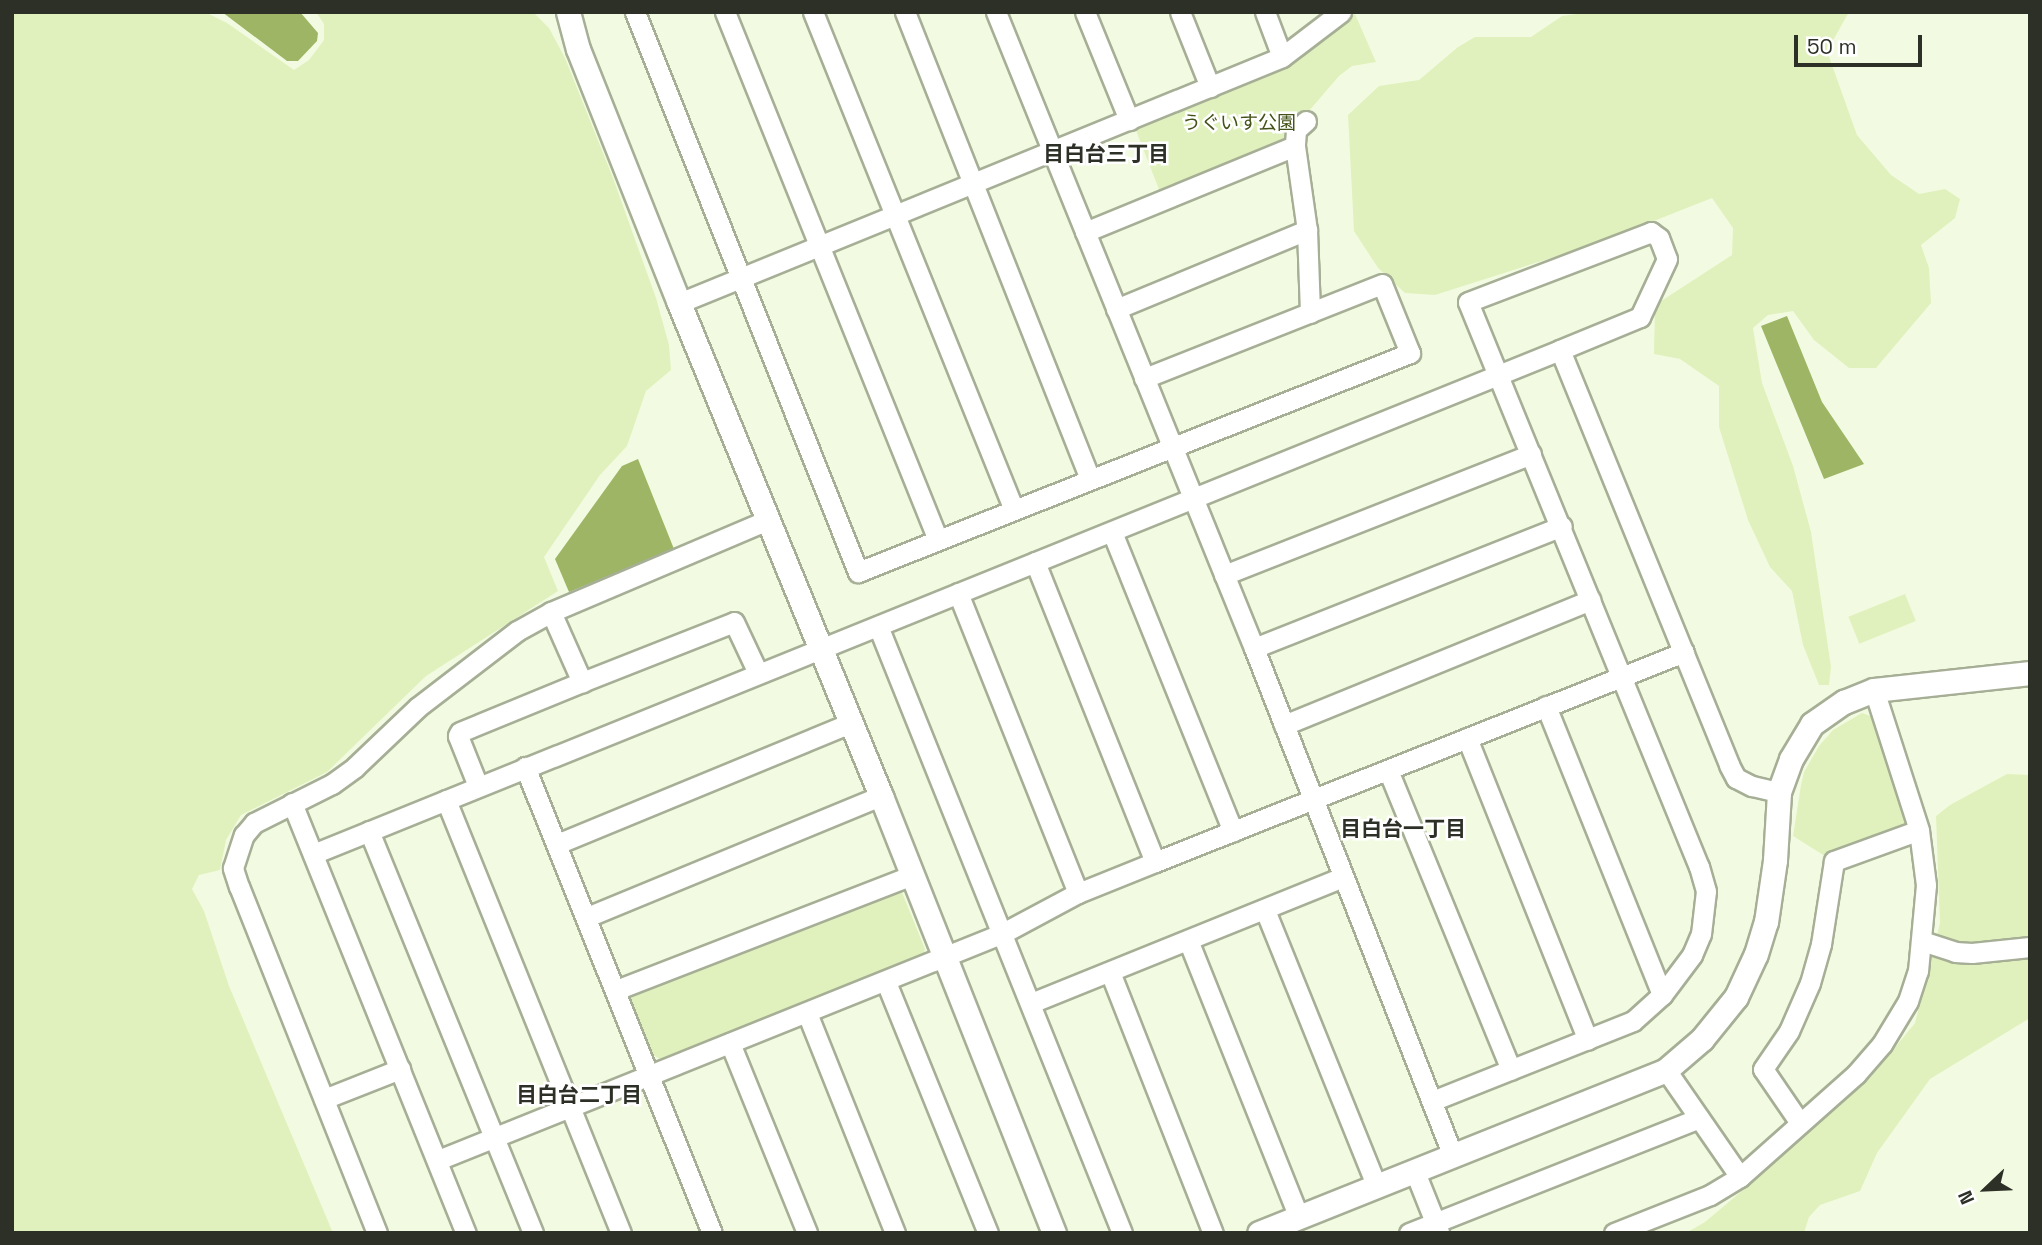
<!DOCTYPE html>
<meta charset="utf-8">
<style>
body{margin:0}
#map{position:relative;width:2042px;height:1245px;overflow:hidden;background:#f2fbe1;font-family:"Space Grotesk","Noto Sans JP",sans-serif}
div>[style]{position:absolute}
.green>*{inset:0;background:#e0f1bd;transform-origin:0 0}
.water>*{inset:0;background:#9eb565}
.roads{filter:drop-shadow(2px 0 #a6af96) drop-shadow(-2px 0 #a6af96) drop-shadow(0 2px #a6af96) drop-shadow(0 -2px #a6af96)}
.minor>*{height:19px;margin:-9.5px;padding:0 9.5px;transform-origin:9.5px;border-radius:9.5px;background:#fff}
.tertiary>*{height:23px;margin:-11.5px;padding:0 11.5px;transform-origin:11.5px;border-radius:11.5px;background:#fff}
span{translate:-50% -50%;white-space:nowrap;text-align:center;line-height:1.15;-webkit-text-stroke:5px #fff;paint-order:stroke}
.park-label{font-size:19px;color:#435218}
.neighbourhood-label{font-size:21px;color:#2d3026;font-weight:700}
.frame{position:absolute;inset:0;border:14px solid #2d3026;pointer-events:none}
.north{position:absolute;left:1951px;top:1154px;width:70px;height:70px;-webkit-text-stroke:5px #fff;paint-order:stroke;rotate:247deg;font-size:19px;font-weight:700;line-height:28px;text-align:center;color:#2d3026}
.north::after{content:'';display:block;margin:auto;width:24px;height:32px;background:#2d3026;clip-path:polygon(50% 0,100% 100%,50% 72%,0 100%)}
.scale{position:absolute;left:1794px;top:35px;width:128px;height:32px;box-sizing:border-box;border:4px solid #2d3026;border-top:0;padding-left:9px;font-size:21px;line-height:24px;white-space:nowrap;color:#2d3026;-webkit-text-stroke:5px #fff;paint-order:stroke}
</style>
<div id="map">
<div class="green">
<div style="clip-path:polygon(12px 12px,207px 13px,227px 23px,294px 70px,309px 60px,324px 40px,324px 24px,316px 12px,533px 12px,549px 28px,565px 58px,613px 178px,656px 298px,669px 345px,671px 370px,646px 391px,627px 446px,600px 475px,544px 557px,558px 591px,426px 676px,327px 772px,241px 815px,226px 840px,220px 870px,199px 875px,192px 889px,204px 911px,229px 986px,333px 1233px,12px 1233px)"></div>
<div style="clip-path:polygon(1591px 12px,1849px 12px,1827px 51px,1857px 135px,1891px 175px,1919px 194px,1945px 189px,1960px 199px,1955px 218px,1921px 245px,1929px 268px,1931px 303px,1876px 368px,1849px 368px,1814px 340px,1793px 311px,1768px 315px,1753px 328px,1762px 383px,1793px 466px,1811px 532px,1831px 667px,1829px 685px,1819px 685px,1803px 645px,1792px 591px,1770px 567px,1748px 520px,1719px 427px,1719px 386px,1680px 359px,1654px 354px,1655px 305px,1732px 255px,1733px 228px,1712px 198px,1598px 243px,1435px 295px,1405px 293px,1378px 268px,1354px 231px,1348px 115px,1379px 86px,1419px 80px,1458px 47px,1475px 37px,1531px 37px,1562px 16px)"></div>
<div style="clip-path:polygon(1355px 14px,1376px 62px,1352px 66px,1339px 76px,1308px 112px,1287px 121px,1288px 133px,1282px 143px,1160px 192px,1135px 128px,1280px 69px)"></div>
<div style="left:1905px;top:594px;width:29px;height:61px;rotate:68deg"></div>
<div style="clip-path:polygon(1862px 713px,1873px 717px,1909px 819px,1906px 827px,1828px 858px,1793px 836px,1801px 785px,1804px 772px,1819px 746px,1833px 730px)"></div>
<div style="clip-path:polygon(2007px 774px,2030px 775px,2030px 1018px,1930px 1079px,1877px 1153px,1860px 1191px,1820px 1205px,1809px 1217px,1804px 1233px,1686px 1233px,1705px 1222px,1755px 1180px,1870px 1078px,1915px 1023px,1940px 923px,1936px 816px,1950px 805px)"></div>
<div style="clip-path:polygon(895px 888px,901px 890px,925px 949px,923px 956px,660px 1059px,651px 1054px,630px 1000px,634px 994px)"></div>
</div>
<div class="water">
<div style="clip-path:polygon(222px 12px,300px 12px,318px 33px,317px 41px,298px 61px,287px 61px)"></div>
<div style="clip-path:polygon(1787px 316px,1822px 402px,1864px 464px,1824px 479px,1761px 326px)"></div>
<div style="clip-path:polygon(638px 459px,674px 549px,569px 592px,555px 559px,622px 466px)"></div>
</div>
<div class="roads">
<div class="minor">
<div style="left:635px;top:12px;width:603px;rotate:68.29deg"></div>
<div style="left:858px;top:572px;width:594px;rotate:-21.64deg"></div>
<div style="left:1410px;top:353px;width:74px;rotate:-112.1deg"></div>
<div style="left:1382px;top:284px;width:256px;rotate:158.4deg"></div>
<div style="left:725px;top:12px;width:569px;rotate:68.03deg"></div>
<div style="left:813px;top:12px;width:537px;rotate:68.02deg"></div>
<div style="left:905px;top:12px;width:502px;rotate:68.39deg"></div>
<div style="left:996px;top:12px;width:686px;rotate:67.92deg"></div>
<div style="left:1254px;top:648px;width:546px;rotate:68.61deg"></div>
<div style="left:1085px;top:12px;width:117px;rotate:67.8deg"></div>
<div style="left:1180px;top:12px;width:81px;rotate:68.2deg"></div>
<div style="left:1265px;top:12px;width:48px;rotate:69.3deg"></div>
<div style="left:1306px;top:121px;width:13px;rotate:138deg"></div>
<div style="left:1296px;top:130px;width:16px;rotate:94deg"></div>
<div style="left:1295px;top:146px;width:85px;rotate:81.9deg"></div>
<div style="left:1307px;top:230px;width:83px;rotate:87.9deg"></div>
<div style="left:1085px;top:232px;width:227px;rotate:-22.3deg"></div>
<div style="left:679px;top:303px;width:651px;rotate:-22.19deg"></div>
<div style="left:1282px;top:57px;width:74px;rotate:-37.3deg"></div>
<div style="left:1116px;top:309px;width:207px;rotate:-22.5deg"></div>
<div style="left:1112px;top:532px;width:323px;rotate:68deg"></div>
<div style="left:1035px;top:562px;width:323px;rotate:68.2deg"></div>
<div style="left:1224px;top:575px;width:330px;rotate:-21.5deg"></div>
<div style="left:958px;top:593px;width:323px;rotate:68.2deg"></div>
<div style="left:551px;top:612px;width:77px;rotate:66.1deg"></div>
<div style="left:878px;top:626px;width:654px;rotate:68.1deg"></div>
<div style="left:1254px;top:648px;width:331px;rotate:-21.6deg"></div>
<div style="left:1546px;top:706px;width:311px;rotate:68.1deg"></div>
<div style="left:1284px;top:725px;width:331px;rotate:-22.2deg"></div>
<div style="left:1467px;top:738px;width:325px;rotate:68.2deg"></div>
<div style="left:525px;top:767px;width:502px;rotate:68.14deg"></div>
<div style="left:1388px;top:770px;width:324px;rotate:67.7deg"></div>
<div style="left:478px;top:786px;width:54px;rotate:-111.8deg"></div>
<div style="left:458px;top:736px;width:4px;rotate:-63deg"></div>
<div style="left:460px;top:732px;width:132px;rotate:-22.3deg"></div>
<div style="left:582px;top:682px;width:163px;rotate:-21.5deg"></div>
<div style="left:734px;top:622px;width:56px;rotate:64.8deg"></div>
<div style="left:446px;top:800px;width:467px;rotate:68deg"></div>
<div style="left:292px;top:803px;width:464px;rotate:68deg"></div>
<div style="left:369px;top:831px;width:434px;rotate:67.8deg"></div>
<div style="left:557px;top:844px;width:318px;rotate:-22.4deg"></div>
<div style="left:313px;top:854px;width:1345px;rotate:-22.01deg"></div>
<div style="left:1560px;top:350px;width:448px;rotate:67.8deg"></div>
<div style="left:1729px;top:765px;width:15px;rotate:62deg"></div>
<div style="left:1736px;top:778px;width:18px;rotate:27deg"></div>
<div style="left:1752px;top:786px;width:28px;rotate:13deg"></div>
<div style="left:1265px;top:910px;width:299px;rotate:68deg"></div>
<div style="left:587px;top:917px;width:318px;rotate:-22.4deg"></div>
<div style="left:1188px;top:940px;width:299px;rotate:68.2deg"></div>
<div style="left:1922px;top:941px;width:35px;rotate:18deg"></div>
<div style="left:1955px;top:952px;width:17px;rotate:3deg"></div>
<div style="left:1972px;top:953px;width:58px;rotate:-5.9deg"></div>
<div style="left:1110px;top:972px;width:281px;rotate:68.5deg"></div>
<div style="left:886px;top:982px;width:271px;rotate:67.9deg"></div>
<div style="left:616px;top:990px;width:318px;rotate:-21.2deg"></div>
<div style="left:1031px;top:1003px;width:336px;rotate:-22deg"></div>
<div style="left:807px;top:1013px;width:237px;rotate:68.2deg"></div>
<div style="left:730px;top:1043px;width:205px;rotate:67.9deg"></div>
<div style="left:1666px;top:1070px;width:130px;rotate:55.3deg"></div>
<div style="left:324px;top:1099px;width:82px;rotate:-21.5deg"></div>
<div style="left:1432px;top:1101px;width:216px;rotate:-21.7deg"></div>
<div style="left:1633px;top:1021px;width:39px;rotate:-42deg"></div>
<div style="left:1662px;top:995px;width:50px;rotate:-53.1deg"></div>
<div style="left:1692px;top:955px;width:23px;rotate:-67deg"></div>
<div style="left:1701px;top:934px;width:43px;rotate:-83.4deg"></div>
<div style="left:1706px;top:891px;width:25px;rotate:-106deg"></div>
<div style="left:1699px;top:867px;width:610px;rotate:-112.24deg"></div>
<div style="left:1468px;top:302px;width:196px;rotate:-20.9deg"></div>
<div style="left:1651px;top:232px;width:10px;rotate:37deg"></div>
<div style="left:1659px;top:238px;width:22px;rotate:69deg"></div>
<div style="left:1667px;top:259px;width:64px;rotate:115deg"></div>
<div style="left:1640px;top:317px;width:87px;rotate:157.6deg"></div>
<div style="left:1800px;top:1123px;width:65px;rotate:-124.4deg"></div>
<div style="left:1763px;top:1069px;width:46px;rotate:-55.6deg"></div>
<div style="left:1789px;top:1031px;width:52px;rotate:-66.4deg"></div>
<div style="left:1810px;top:983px;width:41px;rotate:-74.2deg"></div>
<div style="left:1821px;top:944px;width:84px;rotate:-81.1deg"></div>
<div style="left:1834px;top:861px;width:90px;rotate:-20deg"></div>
<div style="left:438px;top:1160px;width:609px;rotate:-21.89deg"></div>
<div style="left:1003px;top:933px;width:85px;rotate:-28.1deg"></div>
<div style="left:1078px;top:893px;width:83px;rotate:-21.9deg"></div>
<div style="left:1155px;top:862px;width:569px;rotate:-21.65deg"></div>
<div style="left:1415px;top:1172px;width:65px;rotate:68.2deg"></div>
<div style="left:377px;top:1233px;width:373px;rotate:-111.7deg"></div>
<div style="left:239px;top:887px;width:20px;rotate:-108deg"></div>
<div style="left:233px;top:868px;width:35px;rotate:-72deg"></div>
<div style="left:244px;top:835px;width:16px;rotate:-50deg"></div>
<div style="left:254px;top:823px;width:87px;rotate:-26.6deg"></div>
<div style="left:332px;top:784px;width:29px;rotate:-36deg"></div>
<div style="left:355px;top:767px;width:87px;rotate:-43.6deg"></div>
<div style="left:418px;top:707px;width:125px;rotate:-37.5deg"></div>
<div style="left:517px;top:631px;width:39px;rotate:-29deg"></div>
<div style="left:551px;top:612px;width:236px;rotate:-23deg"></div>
<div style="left:1409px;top:1233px;width:312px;rotate:-21.6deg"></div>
<div style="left:1614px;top:1233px;width:103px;rotate:-21.6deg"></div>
<div style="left:1710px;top:1195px;width:35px;rotate:-31deg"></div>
<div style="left:1740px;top:1177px;width:155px;rotate:-41.6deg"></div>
<div style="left:1856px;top:1074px;width:40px;rotate:-49deg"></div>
<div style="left:1882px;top:1044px;width:50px;rotate:-58.8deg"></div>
<div style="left:1908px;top:1001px;width:32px;rotate:-72deg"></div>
<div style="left:1918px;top:971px;width:86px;rotate:-84.7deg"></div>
<div style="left:1926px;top:885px;width:55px;rotate:-97.3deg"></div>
<div style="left:1919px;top:830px;width:147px;rotate:-107.8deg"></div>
</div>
<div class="tertiary">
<div style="left:568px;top:12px;width:38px;rotate:75deg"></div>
<div style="left:578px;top:49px;width:273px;rotate:68.3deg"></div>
<div style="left:679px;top:303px;width:533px;rotate:67.72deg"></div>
<div style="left:881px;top:796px;width:470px;rotate:68.4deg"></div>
<div style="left:1259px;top:1233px;width:438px;rotate:-21.8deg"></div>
<div style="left:1666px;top:1070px;width:48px;rotate:-40.7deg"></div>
<div style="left:1702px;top:1039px;width:54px;rotate:-51deg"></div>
<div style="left:1736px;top:997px;width:47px;rotate:-65.1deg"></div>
<div style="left:1756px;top:954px;width:34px;rotate:-73deg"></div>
<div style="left:1766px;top:922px;width:63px;rotate:-81.7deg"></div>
<div style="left:1775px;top:860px;width:68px;rotate:-86.6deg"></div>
<div style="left:1779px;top:792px;width:35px;rotate:-70deg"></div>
<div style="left:1791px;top:759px;width:41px;rotate:-59deg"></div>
<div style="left:1812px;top:724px;width:39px;rotate:-35deg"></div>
<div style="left:1844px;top:702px;width:32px;rotate:-22deg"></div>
<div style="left:1874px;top:690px;width:157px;rotate:-6.2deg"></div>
</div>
</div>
<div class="park-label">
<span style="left:1239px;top:123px">うぐいす公園</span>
</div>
<div class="neighbourhood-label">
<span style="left:1106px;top:154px">目白台三丁目</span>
<span style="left:1403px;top:829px">目白台一丁目</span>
<span style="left:579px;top:1095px">目白台二丁目</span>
</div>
<div class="frame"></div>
<div class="north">N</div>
<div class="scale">50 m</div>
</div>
